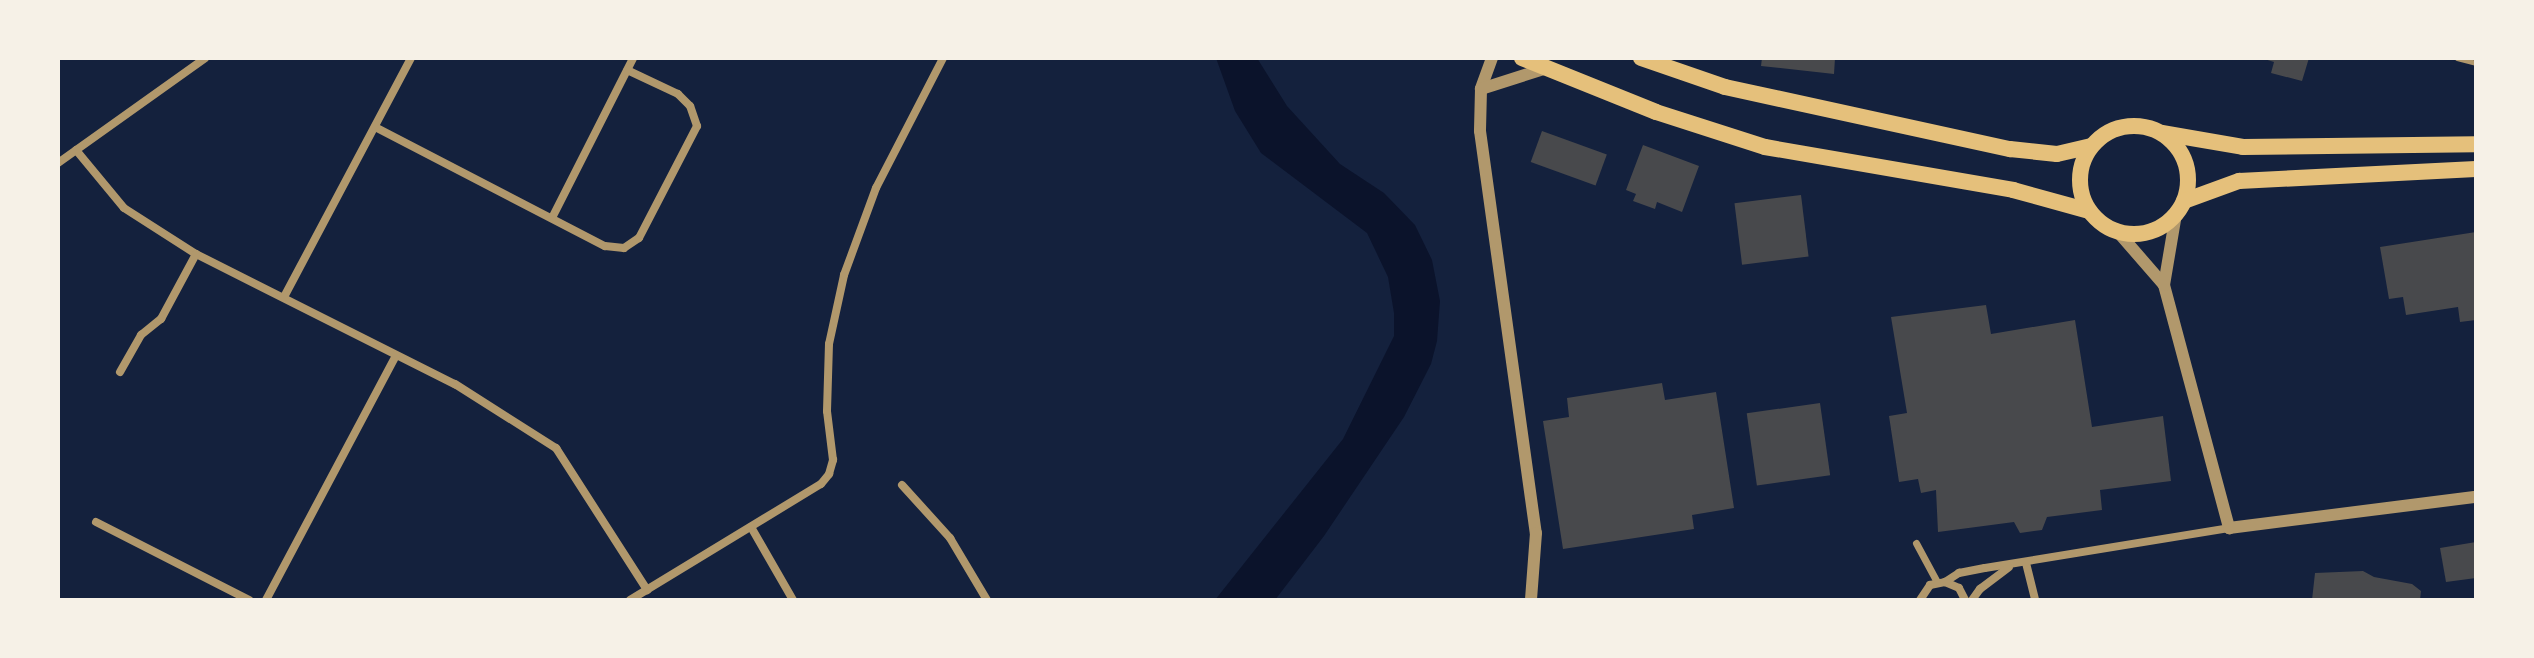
<!DOCTYPE html>
<style>
body{margin:0}
#map{position:relative;width:2534px;height:658px;overflow:hidden;background:#14213d;font-family:"Golos Text",sans-serif}
div>[style]{position:absolute}
.water>*{inset:0;background:#0b132b}
.building>*{inset:0;background:#48494c;transform-origin:0 0}
.service>*{height:5px;margin:-2.5px;padding:0 2.5px;transform-origin:2.5px;border-radius:2.5px;background:#b1986c}
.pedestrian>*{height:7px;margin:-3.5px;padding:0 3.5px;transform-origin:3.5px;border-radius:3.5px;background:#b1986c}
.minor>*{height:8px;margin:-4px;padding:0 4px;transform-origin:4px;border-radius:4px;background:#b1986c}
.tertiary>*{height:12px;margin:-6px;padding:0 6px;transform-origin:6px;border-radius:6px;background:#b1986c}
.primary>*{height:16px;margin:-8px;padding:0 8px;transform-origin:8px;border-radius:8px;background:#e5c07b}
.primary>.ring{margin:-8px;padding:0;box-sizing:content-box;background:none;border:16px solid #e5c07b;border-radius:50%}
span{translate:-50% -50%;white-space:nowrap;text-align:center;line-height:1.15;-webkit-text-stroke:7px #f6f1e7;paint-order:stroke}
.frame{position:absolute;inset:0;border:60px solid #f6f1e7;pointer-events:none}
</style>
<div id="map">
<div class="water">
<div style="clip-path:polygon(1216px 58px,1257px 58px,1287px 106px,1340px 164px,1384px 193px,1415px 225px,1432px 260px,1440px 301px,1437px 341px,1431px 364px,1404px 417px,1324px 536px,1275px 600px,1215px 600px,1343px 439px,1394px 336px,1394px 313px,1388px 277px,1367px 233px,1261px 153px,1235px 111px)"></div>
</div>
<div class="building">
<div style="clip-path:polygon(1762px 58px,1835px 58px,1834px 74px,1761px 66px)"></div>
<div style="clip-path:polygon(2261px 58px,2309px 58px,2302px 81px,2271px 73px,2274px 62px)"></div>
<div style="left:1542px;top:131px;width:69px;height:33px;rotate:20deg"></div>
<div style="clip-path:polygon(1643px 145px,1699px 166px,1682px 212px,1657px 202px,1655px 209px,1633px 201px,1636px 194px,1626px 190px)"></div>
<div style="left:1801px;top:195px;width:62px;height:67px;rotate:83deg"></div>
<div style="clip-path:polygon(2476px 232px,2476px 320px,2460px 322px,2458px 307px,2406px 315px,2403px 297px,2389px 299px,2380px 247px)"></div>
<div style="clip-path:polygon(1986px 305px,1991px 334px,2075px 320px,2092px 427px,2163px 416px,2171px 481px,2100px 490px,2102px 510px,2047px 517px,2042px 530px,2020px 533px,2014px 522px,1938px 532px,1936px 490px,1921px 493px,1918px 479px,1899px 482px,1889px 416px,1907px 413px,1891px 317px)"></div>
<div style="clip-path:polygon(1662px 383px,1665px 400px,1716px 392px,1734px 508px,1692px 515px,1694px 529px,1563px 549px,1543px 421px,1569px 417px,1567px 398px)"></div>
<div style="left:1820px;top:403px;width:73px;height:74px;rotate:82deg"></div>
<div style="clip-path:polygon(2476px 542px,2476px 578px,2446px 582px,2440px 548px)"></div>
<div style="clip-path:polygon(2363px 571px,2374px 577px,2412px 584px,2421px 591px,2420px 600px,2312px 600px,2315px 573px)"></div>
</div>
<div class="service">
<div style="left:2457px;top:58px;width:20px;rotate:15deg"></div>
</div>
<div class="pedestrian">
<div style="left:1916px;top:543px;width:44px;rotate:61.7deg"></div>
</div>
<div class="minor">
<div style="left:375px;top:127px;width:259px;rotate:27.4deg"></div>
<div style="left:605px;top:246px;width:19px;rotate:6deg"></div>
<div style="left:624px;top:248px;width:18px;rotate:-34deg"></div>
<div style="left:639px;top:238px;width:126px;rotate:-62.6deg"></div>
<div style="left:697px;top:126px;width:21px;rotate:-109deg"></div>
<div style="left:690px;top:106px;width:17px;rotate:-135deg"></div>
<div style="left:678px;top:94px;width:56px;rotate:-154.8deg"></div>
<div style="left:76px;top:150px;width:75px;rotate:50.4deg"></div>
<div style="left:124px;top:208px;width:85px;rotate:32.6deg"></div>
<div style="left:196px;top:254px;width:290px;rotate:26.7deg"></div>
<div style="left:455px;top:384px;width:120px;rotate:32.4deg"></div>
<div style="left:556px;top:448px;width:169px;rotate:57.3deg"></div>
<div style="left:58px;top:163px;width:181px;rotate:-35.5deg"></div>
<div style="left:552px;top:218px;width:179px;rotate:-63.1deg"></div>
<div style="left:284px;top:297px;width:271px;rotate:-62deg"></div>
<div style="left:120px;top:372px;width:43px;rotate:-60.4deg"></div>
<div style="left:141px;top:335px;width:26px;rotate:-39deg"></div>
<div style="left:161px;top:319px;width:74px;rotate:-61.7deg"></div>
<div style="left:902px;top:485px;width:72px;rotate:47.8deg"></div>
<div style="left:950px;top:538px;width:72px;rotate:59.2deg"></div>
<div style="left:96px;top:522px;width:172px;rotate:27deg"></div>
<div style="left:751px;top:527px;width:84px;rotate:60.1deg"></div>
<div style="left:2026px;top:563px;width:38px;rotate:76deg"></div>
<div style="left:1945px;top:582px;width:17px;rotate:-33deg"></div>
<div style="left:1959px;top:573px;width:26px;rotate:-11deg"></div>
<div style="left:1985px;top:568px;width:247px;rotate:-9.3deg"></div>
<div style="left:266px;top:600px;width:277px;rotate:-62deg"></div>
<div style="left:630px;top:600px;width:223px;rotate:-31.3deg"></div>
<div style="left:821px;top:484px;width:13px;rotate:-51deg"></div>
<div style="left:829px;top:474px;width:15px;rotate:-74deg"></div>
<div style="left:833px;top:460px;width:49px;rotate:-97deg"></div>
<div style="left:827px;top:411px;width:67px;rotate:-88.3deg"></div>
<div style="left:829px;top:344px;width:71px;rotate:-77.7deg"></div>
<div style="left:844px;top:275px;width:93px;rotate:-69.8deg"></div>
<div style="left:876px;top:188px;width:146px;rotate:-62.7deg"></div>
<div style="left:1920px;top:600px;width:18px;rotate:-56deg"></div>
<div style="left:1930px;top:585px;width:15px;rotate:-11deg"></div>
<div style="left:1945px;top:582px;width:15px;rotate:23deg"></div>
<div style="left:1959px;top:588px;width:13px;rotate:63deg"></div>
<div style="left:1972px;top:600px;width:14px;rotate:-54deg"></div>
<div style="left:1980px;top:589px;width:36px;rotate:-37deg"></div>
</div>
<div class="tertiary">
<div style="left:1492px;top:58px;width:33px;rotate:110deg"></div>
<div style="left:1481px;top:89px;width:42px;rotate:91.4deg"></div>
<div style="left:1480px;top:131px;width:406px;rotate:82.1deg"></div>
<div style="left:1536px;top:533px;width:67px;rotate:94.3deg"></div>
<div style="left:1481px;top:89px;width:69px;rotate:-17.7deg"></div>
<div style="left:2118px;top:232px;width:70px;rotate:49deg"></div>
<div style="left:2164px;top:285px;width:252px;rotate:75deg"></div>
<div style="left:2229px;top:528px;width:249px;rotate:-7.2deg"></div>
<div style="left:2164px;top:285px;width:72px;rotate:-80.4deg"></div>
</div>
<div class="primary">
<div style="left:1522px;top:58px;width:144px;rotate:21.9deg"></div>
<div style="left:1656px;top:112px;width:114px;rotate:17.8deg"></div>
<div style="left:1765px;top:147px;width:252px;rotate:9.8deg"></div>
<div style="left:2013px;top:190px;width:79px;rotate:15.4deg"></div>
<div style="left:1641px;top:58px;width:89px;rotate:19deg"></div>
<div style="left:1725px;top:87px;width:292px;rotate:12.3deg"></div>
<div style="left:2010px;top:149px;width:47px;rotate:6.1deg"></div>
<div style="left:2057px;top:154px;width:35px;rotate:-13deg"></div>
<div class="ring" style="left:2080px;top:126px;width:92px;height:92px"></div>
<div style="left:2162px;top:133px;width:82px;rotate:9.8deg"></div>
<div style="left:2243px;top:147px;width:233px;rotate:-0.7deg"></div>
<div style="left:2184px;top:201px;width:59px;rotate:-20deg"></div>
<div style="left:2239px;top:181px;width:237px;rotate:-2.9deg"></div>
</div>
<div class="frame"></div>
</div>
